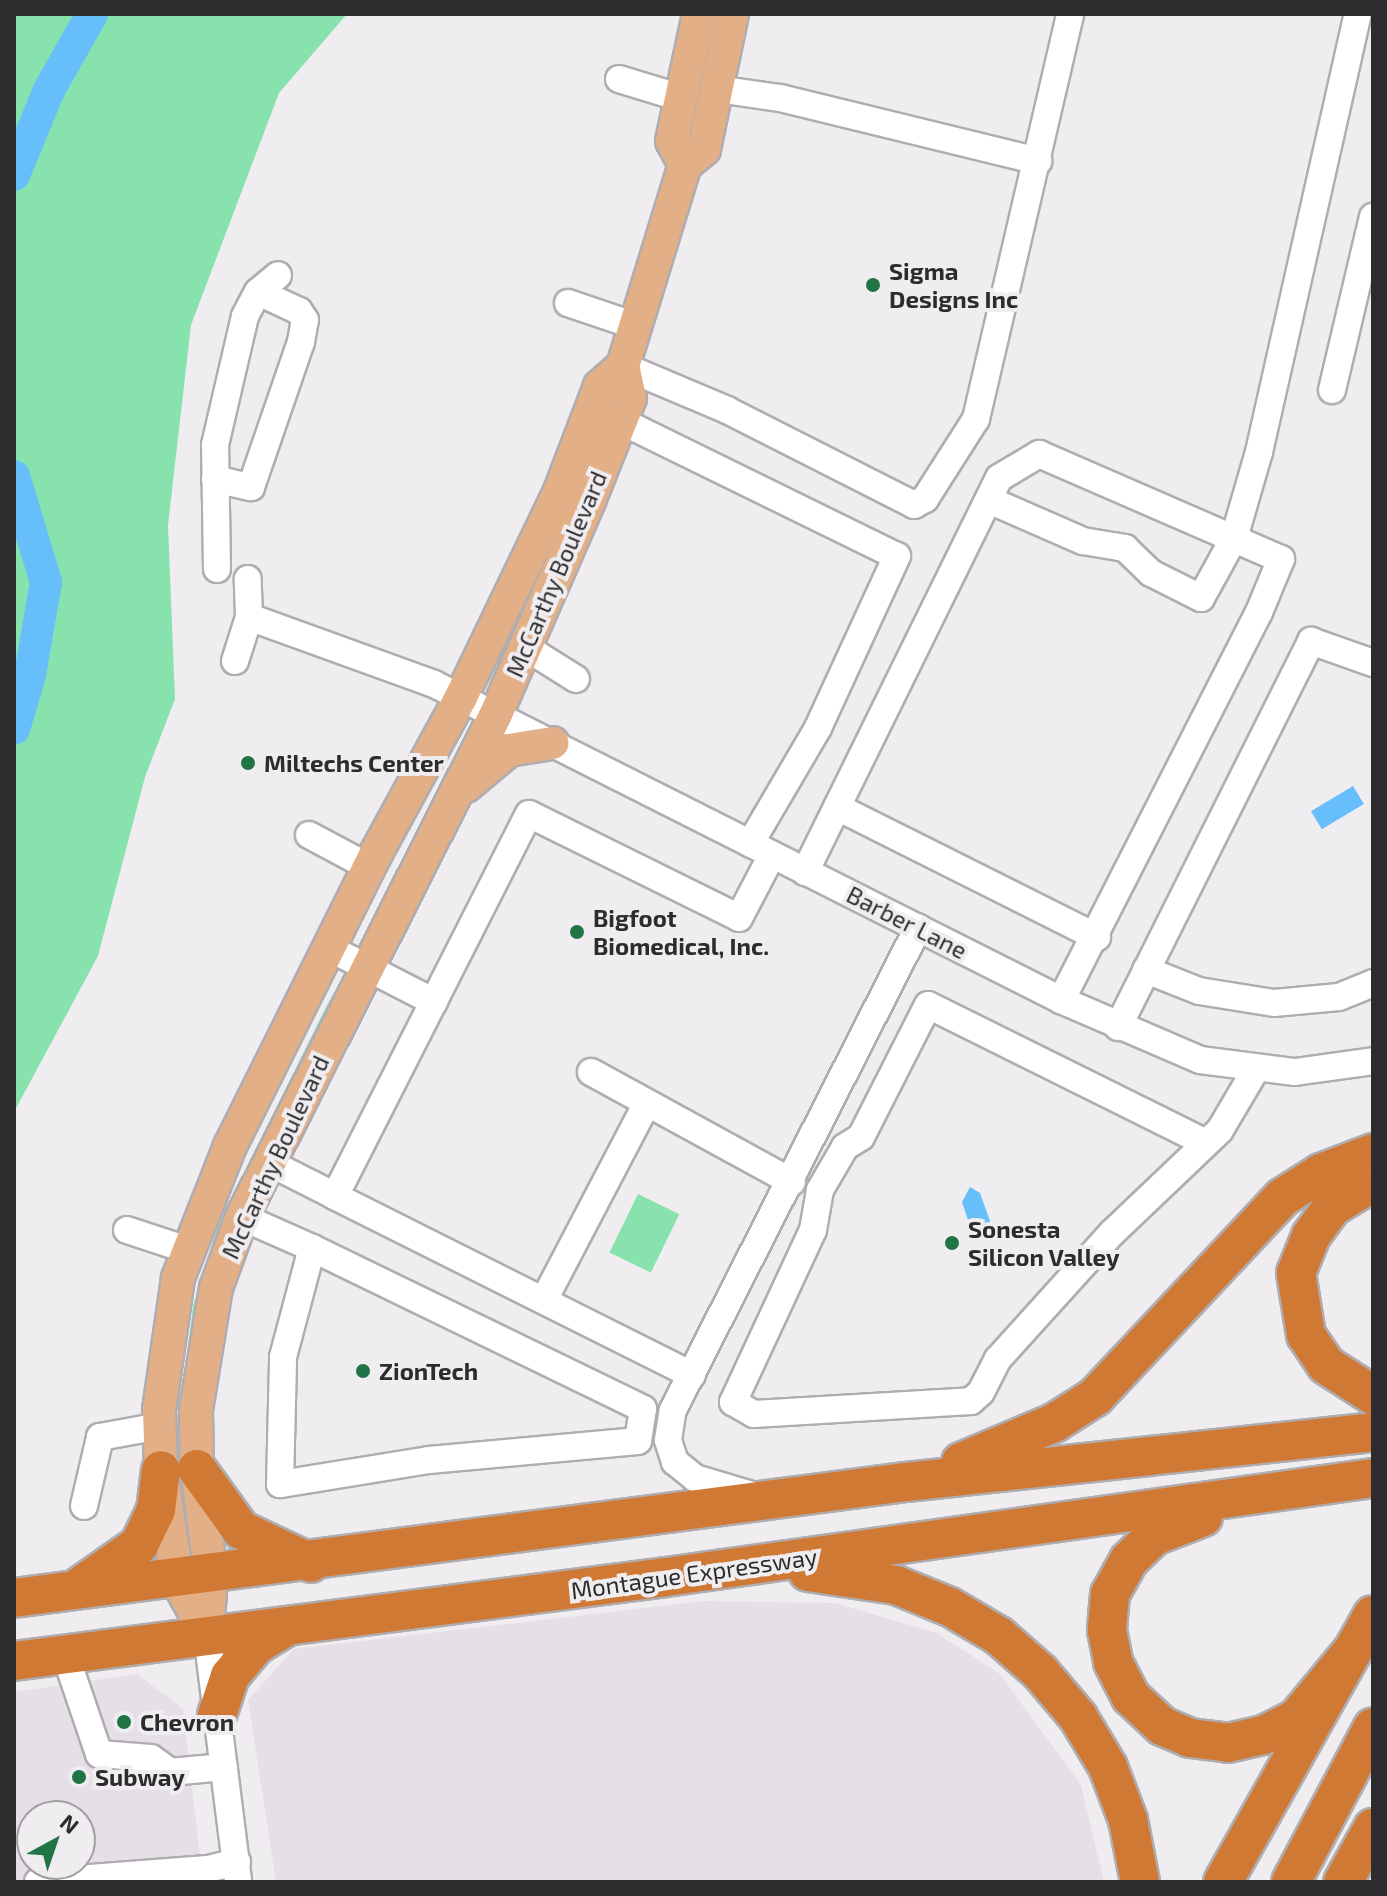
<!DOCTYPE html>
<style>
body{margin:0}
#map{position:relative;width:1387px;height:1896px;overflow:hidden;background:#f0edf1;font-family:"Exo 2",sans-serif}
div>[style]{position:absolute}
.built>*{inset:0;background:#e7dfe8}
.green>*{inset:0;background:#87e2ad;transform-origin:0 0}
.water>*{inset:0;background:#66befa;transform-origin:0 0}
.river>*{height:32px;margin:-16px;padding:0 16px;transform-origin:16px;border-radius:16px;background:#66befa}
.roads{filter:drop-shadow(2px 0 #b0adb0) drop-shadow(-2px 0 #b0adb0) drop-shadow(0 2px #b0adb0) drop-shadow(0 -2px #b0adb0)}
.minor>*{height:26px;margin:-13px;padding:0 13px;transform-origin:13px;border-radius:13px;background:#fff}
.major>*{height:32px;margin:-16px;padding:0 16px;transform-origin:16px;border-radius:16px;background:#e3af86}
.highway>*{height:38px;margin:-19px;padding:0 19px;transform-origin:19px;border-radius:19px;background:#d07935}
.dots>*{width:22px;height:22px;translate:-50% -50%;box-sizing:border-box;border:4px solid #f0edf1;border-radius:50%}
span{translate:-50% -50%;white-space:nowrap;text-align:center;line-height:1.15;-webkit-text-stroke:8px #f0edf1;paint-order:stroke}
.poi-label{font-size:24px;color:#2c2b2d;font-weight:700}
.left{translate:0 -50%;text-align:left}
.street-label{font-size:24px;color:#2c2b2d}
.frame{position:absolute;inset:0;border:16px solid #2c2b2d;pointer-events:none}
.north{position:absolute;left:16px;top:1800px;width:80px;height:80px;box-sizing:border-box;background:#f0edf1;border:2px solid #a29fa3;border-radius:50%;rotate:40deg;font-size:22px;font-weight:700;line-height:32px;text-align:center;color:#2c2b2d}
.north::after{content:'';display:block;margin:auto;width:28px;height:36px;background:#217446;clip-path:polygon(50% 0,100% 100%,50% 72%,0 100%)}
</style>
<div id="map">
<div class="built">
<div style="clip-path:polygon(704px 1601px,835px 1603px,937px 1633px,1000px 1674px,1081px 1785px,1104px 1882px,276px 1882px,248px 1700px,294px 1649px)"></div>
<div style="clip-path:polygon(evenodd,137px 1674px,183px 1709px,203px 1882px,14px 1882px,14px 1692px,137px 1674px,32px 1816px,80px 1816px,80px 1864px,32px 1864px,32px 1816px)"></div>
</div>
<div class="green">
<div style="clip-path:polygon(16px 14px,347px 14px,279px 93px,191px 325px,168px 525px,175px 699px,145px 777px,98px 956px,14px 1112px)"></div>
<div style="clip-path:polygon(336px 987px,228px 1227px,181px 1407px,193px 1306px,218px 1225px)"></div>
<div style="left:638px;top:1194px;width:46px;height:65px;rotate:26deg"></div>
</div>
<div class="water">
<div style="left:1353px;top:786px;width:21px;height:49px;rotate:59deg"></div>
<div style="clip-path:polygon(970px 1187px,980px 1193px,990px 1221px,984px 1231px,969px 1223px,962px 1202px)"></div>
</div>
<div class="river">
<div style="left:14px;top:175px;width:92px;rotate:-67.6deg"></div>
<div style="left:49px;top:90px;width:87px;rotate:-60.5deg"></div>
<div style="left:14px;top:476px;width:111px;rotate:73.2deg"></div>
<div style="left:46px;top:582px;width:94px;rotate:99.8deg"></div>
<div style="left:30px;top:675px;width:56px;rotate:106.5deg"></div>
</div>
<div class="roads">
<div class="minor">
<div style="left:619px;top:79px;width:65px;rotate:17deg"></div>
<div style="left:717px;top:89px;width:64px;rotate:8.1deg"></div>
<div style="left:780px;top:98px;width:266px;rotate:13.7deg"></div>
<div style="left:568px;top:303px;width:72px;rotate:18.7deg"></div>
<div style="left:623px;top:366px;width:113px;rotate:22.9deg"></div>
<div style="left:727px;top:410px;width:210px;rotate:26.9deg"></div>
<div style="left:914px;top:505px;width:13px;rotate:-29deg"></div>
<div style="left:925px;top:499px;width:95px;rotate:-57.5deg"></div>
<div style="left:976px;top:419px;width:416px;rotate:-76.9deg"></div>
<div style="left:1332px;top:390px;width:178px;rotate:-76.7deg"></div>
<div style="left:621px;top:421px;width:307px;rotate:26.1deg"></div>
<div style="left:897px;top:556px;width:189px;rotate:114.7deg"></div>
<div style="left:818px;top:728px;width:134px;rotate:120.4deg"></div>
<div style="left:215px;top:479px;width:37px;rotate:13deg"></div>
<div style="left:251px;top:487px;width:153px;rotate:-71deg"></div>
<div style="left:301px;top:342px;width:22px;rotate:-80deg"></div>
<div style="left:305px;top:320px;width:11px;rotate:-124deg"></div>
<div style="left:299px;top:311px;width:45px;rotate:-155.1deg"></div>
<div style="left:989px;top:500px;width:103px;rotate:23.6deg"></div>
<div style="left:1083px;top:541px;width:43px;rotate:9.5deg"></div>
<div style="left:1125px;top:548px;width:36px;rotate:44deg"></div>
<div style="left:1151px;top:573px;width:56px;rotate:26.6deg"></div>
<div style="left:1201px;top:598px;width:68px;rotate:-61.2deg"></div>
<div style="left:1234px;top:538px;width:90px;rotate:-73.8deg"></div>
<div style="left:1259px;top:452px;width:449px;rotate:-77.3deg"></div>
<div style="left:217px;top:569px;width:124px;rotate:-90.9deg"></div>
<div style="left:215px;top:445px;width:132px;rotate:-76.9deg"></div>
<div style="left:245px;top:316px;width:27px;rotate:-62deg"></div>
<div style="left:258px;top:292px;width:26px;rotate:-40deg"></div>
<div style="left:249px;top:617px;width:197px;rotate:19.9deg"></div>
<div style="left:434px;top:684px;width:702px;rotate:26.75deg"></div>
<div style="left:1061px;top:1000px;width:151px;rotate:23.3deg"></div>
<div style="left:1200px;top:1060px;width:96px;rotate:7.2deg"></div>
<div style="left:1295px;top:1072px;width:79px;rotate:-8deg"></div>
<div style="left:525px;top:647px;width:60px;rotate:32.1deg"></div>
<div style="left:235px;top:661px;width:46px;rotate:-72.3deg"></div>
<div style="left:249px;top:617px;width:38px;rotate:-92deg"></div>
<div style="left:837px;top:807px;width:291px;rotate:26.6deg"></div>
<div style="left:309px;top:835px;width:68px;rotate:28.1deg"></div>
<div style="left:805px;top:872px;width:439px;rotate:-63.8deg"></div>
<div style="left:999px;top:478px;width:47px;rotate:-31deg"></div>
<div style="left:1039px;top:454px;width:264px;rotate:23.5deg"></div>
<div style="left:1281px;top:559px;width:57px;rotate:112.5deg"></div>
<div style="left:1259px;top:612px;width:436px;rotate:117deg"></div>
<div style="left:329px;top:948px;width:118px;rotate:27.2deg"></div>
<div style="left:1146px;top:970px;width:57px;rotate:21.6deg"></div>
<div style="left:1199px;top:991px;width:76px;rotate:9.1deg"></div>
<div style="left:1274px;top:1003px;width:65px;rotate:-5.3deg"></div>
<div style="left:1339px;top:997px;width:37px;rotate:-22deg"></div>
<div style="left:1118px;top:1027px;width:432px;rotate:-63.4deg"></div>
<div style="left:1311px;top:641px;width:66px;rotate:19.5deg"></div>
<div style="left:591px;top:1072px;width:229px;rotate:28.7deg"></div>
<div style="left:1206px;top:1143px;width:310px;rotate:-153.6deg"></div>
<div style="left:928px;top:1005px;width:148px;rotate:116.9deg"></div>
<div style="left:861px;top:1137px;width:19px;rotate:148deg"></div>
<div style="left:845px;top:1147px;width:50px;rotate:120.2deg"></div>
<div style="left:820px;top:1190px;width:41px;rotate:99.9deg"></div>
<div style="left:813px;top:1230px;width:190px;rotate:114.9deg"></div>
<div style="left:733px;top:1402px;width:24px;rotate:30deg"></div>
<div style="left:754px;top:1414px;width:217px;rotate:-3.4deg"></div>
<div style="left:971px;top:1401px;width:13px;rotate:-42deg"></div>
<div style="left:981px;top:1392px;width:37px;rotate:-63deg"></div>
<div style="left:998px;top:1359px;width:170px;rotate:-47.9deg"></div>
<div style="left:1112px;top:1233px;width:149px;rotate:-43.6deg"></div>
<div style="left:1220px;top:1130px;width:71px;rotate:-59.5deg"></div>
<div style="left:268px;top:1162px;width:75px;rotate:26.9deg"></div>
<div style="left:242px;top:1217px;width:77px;rotate:23.9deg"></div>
<div style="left:312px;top:1248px;width:368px;rotate:25.9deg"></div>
<div style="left:643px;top:1409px;width:32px;rotate:99deg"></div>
<div style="left:638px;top:1441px;width:210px;rotate:174.8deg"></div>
<div style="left:429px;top:1460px;width:151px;rotate:170.8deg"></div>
<div style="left:280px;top:1484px;width:127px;rotate:-88.6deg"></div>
<div style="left:283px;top:1357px;width:113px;rotate:-75.1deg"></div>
<div style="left:127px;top:1230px;width:64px;rotate:18.2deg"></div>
<div style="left:544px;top:1300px;width:222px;rotate:-62.4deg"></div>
<div style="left:692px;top:1375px;width:399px;rotate:-153.4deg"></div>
<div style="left:335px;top:1196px;width:428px;rotate:-63.1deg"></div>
<div style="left:529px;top:814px;width:234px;rotate:26.3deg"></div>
<div style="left:739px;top:918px;width:71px;rotate:-62.4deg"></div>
<div style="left:755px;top:1496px;width:63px;rotate:-163.3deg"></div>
<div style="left:695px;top:1478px;width:26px;rotate:-141deg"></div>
<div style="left:675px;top:1462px;width:23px;rotate:-108deg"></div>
<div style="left:668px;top:1440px;width:30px;rotate:-81deg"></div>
<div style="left:673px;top:1410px;width:541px;rotate:-63.06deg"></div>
<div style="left:84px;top:1506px;width:71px;rotate:-76.9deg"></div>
<div style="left:100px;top:1437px;width:61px;rotate:-10.4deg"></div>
<div style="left:207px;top:1635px;width:249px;rotate:82.8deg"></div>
<div style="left:65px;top:1654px;width:106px;rotate:71.2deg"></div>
<div style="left:99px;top:1754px;width:52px;rotate:4.4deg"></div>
<div style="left:151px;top:1758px;width:24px;rotate:36deg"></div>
<div style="left:170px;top:1772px;width:54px;rotate:-5.3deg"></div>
<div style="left:38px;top:1882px;width:170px;rotate:-4.4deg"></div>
<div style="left:208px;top:1869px;width:30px;rotate:-14deg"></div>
</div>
<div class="major">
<div style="left:685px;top:165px;width:27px;rotate:-118deg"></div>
<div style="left:672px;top:141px;width:130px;rotate:-78deg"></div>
<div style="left:466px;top:786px;width:56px;rotate:-39.9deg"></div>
<div style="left:509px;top:750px;width:44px;rotate:-9.2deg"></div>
<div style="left:207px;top:1635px;width:59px;rotate:-86.1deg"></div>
<div style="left:211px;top:1576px;width:108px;rotate:-97.5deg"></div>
<div style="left:197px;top:1469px;width:59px;rotate:-91deg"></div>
<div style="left:196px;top:1410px;width:124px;rotate:-80.7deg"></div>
<div style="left:216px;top:1288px;width:76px;rotate:-69.9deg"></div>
<div style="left:242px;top:1217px;width:563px;rotate:-63.21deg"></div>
<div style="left:496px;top:714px;width:232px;rotate:-66.4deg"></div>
<div style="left:589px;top:501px;width:111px;rotate:-68.3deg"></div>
<div style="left:630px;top:398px;width:33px;rotate:-102deg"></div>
<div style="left:623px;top:366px;width:210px;rotate:-72.9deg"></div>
<div style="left:685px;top:165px;width:25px;rotate:-40deg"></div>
<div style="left:704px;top:149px;width:138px;rotate:-78.3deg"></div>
<div style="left:207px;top:1635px;width:63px;rotate:-118.6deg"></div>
<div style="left:177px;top:1580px;width:111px;rotate:-98.3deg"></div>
<div style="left:161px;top:1470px;width:60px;rotate:-91.9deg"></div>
<div style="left:159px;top:1410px;width:133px;rotate:-81.8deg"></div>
<div style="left:178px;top:1278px;width:142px;rotate:-68.5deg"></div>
<div style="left:230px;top:1146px;width:325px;rotate:-63.5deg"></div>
<div style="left:375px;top:855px;width:180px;rotate:-61.4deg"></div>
<div style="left:461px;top:697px;width:229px;rotate:-64.3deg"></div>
<div style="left:560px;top:491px;width:112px;rotate:-69.1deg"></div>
<div style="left:600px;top:386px;width:30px;rotate:-41deg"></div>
</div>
<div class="highway">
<div style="left:1373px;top:1182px;width:48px;rotate:148.6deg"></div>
<div style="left:1332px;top:1207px;width:36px;rotate:126deg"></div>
<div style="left:1311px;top:1236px;width:40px;rotate:112deg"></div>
<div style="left:1296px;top:1273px;width:63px;rotate:80.8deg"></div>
<div style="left:1306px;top:1335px;width:36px;rotate:56deg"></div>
<div style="left:1326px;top:1365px;width:56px;rotate:32.6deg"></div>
<div style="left:961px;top:1462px;width:101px;rotate:-22.8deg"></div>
<div style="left:1054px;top:1423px;width:49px;rotate:-32.4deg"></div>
<div style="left:1095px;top:1397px;width:274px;rotate:-46.8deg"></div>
<div style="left:1283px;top:1197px;width:45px;rotate:-32.3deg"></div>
<div style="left:1321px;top:1173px;width:56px;rotate:-21deg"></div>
<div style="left:197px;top:1469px;width:75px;rotate:54.2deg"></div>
<div style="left:241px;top:1530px;width:77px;rotate:25.2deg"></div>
<div style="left:1203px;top:1517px;width:53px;rotate:158.8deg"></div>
<div style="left:1154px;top:1536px;width:35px;rotate:136deg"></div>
<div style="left:1129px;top:1560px;width:39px;rotate:119deg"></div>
<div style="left:1110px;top:1594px;width:36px;rotate:95deg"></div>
<div style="left:1107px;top:1630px;width:33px;rotate:79deg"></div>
<div style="left:1113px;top:1662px;width:39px;rotate:63deg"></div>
<div style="left:1131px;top:1697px;width:42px;rotate:43.1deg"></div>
<div style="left:1162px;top:1726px;width:30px;rotate:23deg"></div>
<div style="left:1190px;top:1738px;width:38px;rotate:7deg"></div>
<div style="left:1228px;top:1743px;width:37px;rotate:-13deg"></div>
<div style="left:1264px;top:1735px;width:36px;rotate:-27deg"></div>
<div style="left:1296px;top:1719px;width:91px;rotate:-50.4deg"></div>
<div style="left:808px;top:1572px;width:89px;rotate:8.4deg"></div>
<div style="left:896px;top:1585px;width:58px;rotate:22.2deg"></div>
<div style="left:950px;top:1607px;width:57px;rotate:30.6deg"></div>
<div style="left:999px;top:1636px;width:55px;rotate:41.3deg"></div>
<div style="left:1040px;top:1672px;width:59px;rotate:49.8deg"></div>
<div style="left:1078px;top:1717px;width:58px;rotate:59deg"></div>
<div style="left:1108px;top:1767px;width:57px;rotate:69.3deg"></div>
<div style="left:1128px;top:1820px;width:63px;rotate:79deg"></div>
<div style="left:76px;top:1589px;width:77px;rotate:-34.9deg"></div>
<div style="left:139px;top:1545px;width:39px;rotate:-64deg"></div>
<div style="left:156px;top:1510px;width:40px;rotate:-82.9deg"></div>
<div style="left:14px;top:1598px;width:900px;rotate:-7.41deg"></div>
<div style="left:906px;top:1482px;width:470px;rotate:-6.1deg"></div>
<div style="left:14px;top:1661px;width:657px;rotate:-7.34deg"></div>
<div style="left:666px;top:1577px;width:714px;rotate:-7.97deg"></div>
<div style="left:217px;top:1715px;width:41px;rotate:-71.6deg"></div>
<div style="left:230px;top:1676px;width:40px;rotate:-50deg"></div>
<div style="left:256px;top:1645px;width:35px;rotate:-31deg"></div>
<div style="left:1223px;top:1882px;width:306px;rotate:-60.7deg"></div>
<div style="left:1291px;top:1882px;width:175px;rotate:-62.1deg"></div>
<div style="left:1343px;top:1882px;width:62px;rotate:-60.9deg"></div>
</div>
</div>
<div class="dots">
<div style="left:873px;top:285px;background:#217446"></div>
<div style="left:248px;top:763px;background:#217446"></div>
<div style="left:577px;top:932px;background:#217446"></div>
<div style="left:952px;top:1243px;background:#217446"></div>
<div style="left:363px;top:1371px;background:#217446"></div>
<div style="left:124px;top:1722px;background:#217446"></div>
<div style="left:79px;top:1777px;background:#217446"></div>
</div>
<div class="poi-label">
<span class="left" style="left:889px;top:285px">Sigma<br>Designs Inc</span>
<span class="left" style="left:264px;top:763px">Miltechs Center</span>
<span class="left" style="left:593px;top:932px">Bigfoot<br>Biomedical, Inc.</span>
<span class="left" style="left:968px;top:1243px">Sonesta<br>Silicon Valley</span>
<span class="left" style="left:379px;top:1371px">ZionTech</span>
<span class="left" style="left:140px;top:1722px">Chevron</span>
<span class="left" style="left:95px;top:1777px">Subway</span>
</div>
<div class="street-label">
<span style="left:556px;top:574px;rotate:-67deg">McCarthy Boulevard</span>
<span style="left:907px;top:922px;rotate:27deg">Barber Lane</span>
<span style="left:275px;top:1157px;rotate:-65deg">McCarthy Boulevard</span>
<span style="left:694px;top:1573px;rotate:-8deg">Montague Expressway</span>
</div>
<div class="frame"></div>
<div class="north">N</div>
</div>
